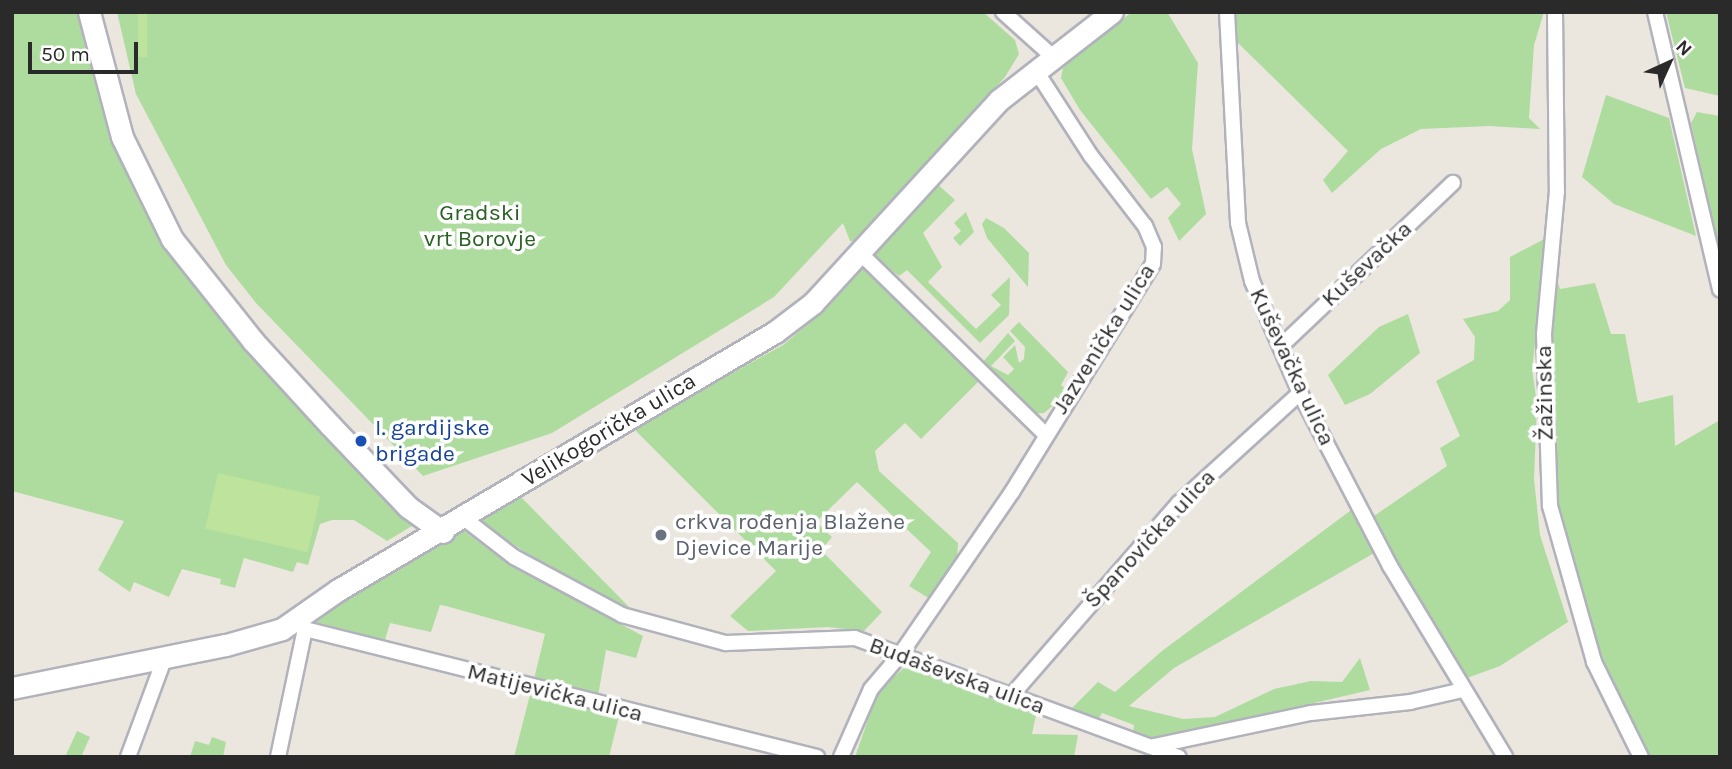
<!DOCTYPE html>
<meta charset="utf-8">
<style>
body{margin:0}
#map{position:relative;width:1732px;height:769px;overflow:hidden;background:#ebe6de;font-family:Karla,sans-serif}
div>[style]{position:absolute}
.green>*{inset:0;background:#aedc9f}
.pitch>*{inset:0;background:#bee39c;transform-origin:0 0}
.roads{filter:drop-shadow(2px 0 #b1b2bc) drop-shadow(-2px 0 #b1b2bc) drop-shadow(0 2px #b1b2bc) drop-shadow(0 -2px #b1b2bc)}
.street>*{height:14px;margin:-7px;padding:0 7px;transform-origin:7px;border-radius:7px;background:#fff}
.secondary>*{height:21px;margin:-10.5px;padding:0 10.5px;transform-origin:10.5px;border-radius:10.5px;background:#fff}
.dots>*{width:19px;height:19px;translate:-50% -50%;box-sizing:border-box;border:4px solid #fff;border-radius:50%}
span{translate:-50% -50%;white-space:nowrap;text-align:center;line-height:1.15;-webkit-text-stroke:7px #fff;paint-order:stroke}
.park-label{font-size:23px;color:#286121}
.street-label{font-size:23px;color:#2a2a2a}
.transit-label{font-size:23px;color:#164399}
.left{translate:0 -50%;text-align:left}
.worship-label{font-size:23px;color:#5b616d}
.frame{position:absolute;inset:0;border:14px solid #2a2a2a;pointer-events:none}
.north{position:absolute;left:1634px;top:28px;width:70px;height:70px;-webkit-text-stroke:5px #fff;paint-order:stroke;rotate:45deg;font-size:19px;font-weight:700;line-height:28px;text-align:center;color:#2a2a2a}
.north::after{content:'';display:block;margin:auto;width:24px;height:32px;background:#2a2a2a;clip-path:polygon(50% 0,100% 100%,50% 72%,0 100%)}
.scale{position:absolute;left:28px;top:42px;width:110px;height:32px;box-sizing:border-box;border:4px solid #2a2a2a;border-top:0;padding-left:9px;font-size:21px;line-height:24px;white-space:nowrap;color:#2a2a2a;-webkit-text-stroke:5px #fff;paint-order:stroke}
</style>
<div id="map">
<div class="green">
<div style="clip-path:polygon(12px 12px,83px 12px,155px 220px,417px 523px,387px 541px,354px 520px,332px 520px,320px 524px,308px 565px,297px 562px,293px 572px,244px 558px,235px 588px,220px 584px,221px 579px,182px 569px,169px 597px,134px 582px,130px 592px,98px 570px,124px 521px,12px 491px)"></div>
<div style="clip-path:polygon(117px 12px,983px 12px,1015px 40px,1019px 54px,1005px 77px,855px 242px,850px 241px,843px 223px,774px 297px,552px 433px,423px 476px,256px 303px,226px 265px,136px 94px)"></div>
<div style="clip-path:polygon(1132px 12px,1167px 12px,1198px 63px,1192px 149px,1206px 214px,1179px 241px,1168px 218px,1181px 204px,1167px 187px,1151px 199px,1080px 110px,1061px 78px,1063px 68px,1075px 57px)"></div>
<div style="clip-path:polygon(1233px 12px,1544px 12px,1534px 45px,1529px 118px,1540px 129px,1489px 126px,1421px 129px,1381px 149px,1332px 193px,1323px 180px,1348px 151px,1234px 39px)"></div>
<div style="clip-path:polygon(1666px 12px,1720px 12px,1720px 96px,1685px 88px)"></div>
<div style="clip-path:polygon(1606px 95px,1669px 118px,1696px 236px,1614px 204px,1582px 177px)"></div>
<div style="clip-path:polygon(1697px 112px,1720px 116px,1720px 257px,1691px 123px)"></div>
<div style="clip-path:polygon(935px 182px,955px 200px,923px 233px,942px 267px,928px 282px,976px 329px,1001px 305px,991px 295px,1010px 277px,1009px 315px,980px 343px,907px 270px,899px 276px,871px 254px)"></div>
<div style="clip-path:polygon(966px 212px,974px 232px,960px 246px,953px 238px,961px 231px,954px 223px)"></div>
<div style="clip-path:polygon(986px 218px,1004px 228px,1029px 253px,1028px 287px,987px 238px,982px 224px)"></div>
<div style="clip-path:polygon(1548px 237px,1532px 369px,1537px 404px,1534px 479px,1540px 535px,1568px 622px,1500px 666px,1467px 678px,1371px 518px,1447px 466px,1440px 448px,1460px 436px,1436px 381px,1474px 360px,1475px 337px,1463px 319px,1498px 311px,1510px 300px,1510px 257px)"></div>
<div style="clip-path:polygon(864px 267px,979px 381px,921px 439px,905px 423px,875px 451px,879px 471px,958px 543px,957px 558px,930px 599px,909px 586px,931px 552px,857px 482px,816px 522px,832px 537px,821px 550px,882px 612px,864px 631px,828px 627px,748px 631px,730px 616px,776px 571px,633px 428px,783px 345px,826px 309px)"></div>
<div style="clip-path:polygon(1555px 274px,1560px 289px,1595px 283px,1611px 334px,1625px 334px,1638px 403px,1673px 395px,1675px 446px,1720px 420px,1720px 757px,1647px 757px,1606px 680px,1555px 517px,1549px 356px)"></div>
<div style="clip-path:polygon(1408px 314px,1420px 353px,1370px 394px,1345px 405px,1328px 375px,1379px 327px)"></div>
<div style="clip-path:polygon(1019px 322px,1068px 372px,1061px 385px,1066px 389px,1061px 399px,1044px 413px,1032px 414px,982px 363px,1008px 333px,1015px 341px,991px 366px,1008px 375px,1014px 369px,1003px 357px,1015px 345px,1019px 363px,1024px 359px,1025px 347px,1010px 331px)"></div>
<div style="clip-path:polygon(520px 496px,630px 608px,558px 573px,479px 522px)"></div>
<div style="clip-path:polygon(1354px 508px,1376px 552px,1174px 668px,1129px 706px,1183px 719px,1215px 717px,1274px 689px,1311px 681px,1342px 682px,1360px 658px,1370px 690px,1159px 739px,1133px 732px,1134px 725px,1102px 713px,1098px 720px,1071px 709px,1098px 682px,1115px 692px,1162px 651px)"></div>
<div style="clip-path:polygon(463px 530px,508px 564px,643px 636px,636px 658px,606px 650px,598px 696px,534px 679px,545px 634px,446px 606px,440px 605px,431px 632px,390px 623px,385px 640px,312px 621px)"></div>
<div style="clip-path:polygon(905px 667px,1036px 715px,1032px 734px,1078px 735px,1074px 757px,855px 757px,878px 691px)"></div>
<div style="clip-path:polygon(530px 695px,619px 716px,609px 757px,514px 757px)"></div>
<div style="clip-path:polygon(77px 731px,90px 737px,81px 757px,65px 757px)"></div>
<div style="clip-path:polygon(212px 737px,226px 742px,223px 757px,190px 757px,195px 741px,209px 745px)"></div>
</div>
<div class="pitch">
<div style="left:138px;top:12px;width:9px;height:45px"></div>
<div style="left:218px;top:473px;width:105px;height:57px;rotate:13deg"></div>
</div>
<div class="roads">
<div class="street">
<div style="left:1003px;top:12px;width:66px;rotate:41.9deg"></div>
<div style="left:1227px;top:12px;width:211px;rotate:87deg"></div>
<div style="left:1238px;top:223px;width:60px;rotate:76.4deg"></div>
<div style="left:1252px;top:281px;width:122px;rotate:66.8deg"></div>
<div style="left:1300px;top:393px;width:195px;rotate:62.5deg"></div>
<div style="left:1390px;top:566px;width:223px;rotate:58.9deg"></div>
<div style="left:1555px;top:12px;width:179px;rotate:89.4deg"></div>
<div style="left:1557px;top:191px;width:144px;rotate:95.2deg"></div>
<div style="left:1544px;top:334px;width:172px;rotate:88deg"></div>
<div style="left:1550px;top:506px;width:162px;rotate:74.2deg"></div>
<div style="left:1594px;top:662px;width:106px;rotate:63.7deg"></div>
<div style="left:1655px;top:12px;width:285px;rotate:76.8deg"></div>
<div style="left:859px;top:252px;width:260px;rotate:44.4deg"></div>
<div style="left:1281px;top:346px;width:237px;rotate:-43.5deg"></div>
<div style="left:465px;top:519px;width:62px;rotate:37.8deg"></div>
<div style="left:514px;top:557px;width:123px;rotate:28.2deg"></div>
<div style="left:622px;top:615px;width:108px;rotate:15.1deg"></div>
<div style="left:726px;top:643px;width:129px;rotate:-2.2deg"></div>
<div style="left:855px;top:638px;width:345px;rotate:20.2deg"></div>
<div style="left:296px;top:621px;width:12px;rotate:42deg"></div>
<div style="left:305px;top:629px;width:528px;rotate:14.04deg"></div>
<div style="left:1011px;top:696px;width:256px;rotate:-49deg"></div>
<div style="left:1179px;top:503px;width:164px;rotate:-42.3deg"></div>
<div style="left:1154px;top:746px;width:160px;rotate:-11.9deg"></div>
<div style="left:1311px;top:713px;width:100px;rotate:-6.3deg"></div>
<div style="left:1410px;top:702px;width:54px;rotate:-12.8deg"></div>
<div style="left:128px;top:757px;width:107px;rotate:-69.7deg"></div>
<div style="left:278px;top:757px;width:131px;rotate:-78.1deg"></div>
<div style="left:841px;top:757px;width:74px;rotate:-66.2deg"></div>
<div style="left:871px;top:689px;width:45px;rotate:-49.5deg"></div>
<div style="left:900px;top:655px;width:198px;rotate:-55.5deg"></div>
<div style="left:1012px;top:492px;width:268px;rotate:-58.3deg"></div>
<div style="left:1153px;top:264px;width:17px;rotate:-87deg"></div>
<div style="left:1154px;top:247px;width:23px;rotate:-113deg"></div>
<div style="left:1145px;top:226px;width:88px;rotate:-127.6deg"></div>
<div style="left:1091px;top:156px;width:103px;rotate:-122.8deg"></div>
</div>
<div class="secondary">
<div style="left:89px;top:12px;width:129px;rotate:75.2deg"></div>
<div style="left:122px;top:137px;width:114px;rotate:63.9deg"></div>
<div style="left:172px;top:239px;width:130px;rotate:51.5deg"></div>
<div style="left:253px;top:341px;width:113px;rotate:47.5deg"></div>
<div style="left:329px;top:424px;width:115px;rotate:46.4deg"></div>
<div style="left:408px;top:507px;width:43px;rotate:35.5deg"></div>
<div style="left:12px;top:688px;width:218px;rotate:-11.4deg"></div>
<div style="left:226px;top:645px;width:58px;rotate:-15.9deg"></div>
<div style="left:282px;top:629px;width:68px;rotate:-34.9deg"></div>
<div style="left:338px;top:590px;width:507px;rotate:-30.56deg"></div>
<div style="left:775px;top:332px;width:48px;rotate:-37.3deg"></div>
<div style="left:813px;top:303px;width:275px;rotate:-47.5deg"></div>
<div style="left:999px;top:100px;width:143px;rotate:-37.9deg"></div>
</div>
</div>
<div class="dots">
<div style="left:361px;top:441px;background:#1a4fb4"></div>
<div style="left:661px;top:535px;background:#6b7280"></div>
</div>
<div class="park-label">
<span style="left:480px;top:226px">Gradski<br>vrt Borovje</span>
</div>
<div class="street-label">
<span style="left:1367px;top:264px;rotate:-43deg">Kuševačka</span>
<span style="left:1104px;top:339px;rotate:-58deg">Jazvenička ulica</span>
<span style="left:1292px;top:367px;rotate:65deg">Kuševačka ulica</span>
<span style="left:1545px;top:393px;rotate:-91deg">Žažinska</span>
<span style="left:609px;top:430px;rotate:-31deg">Velikogorička ulica</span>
<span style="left:1150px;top:539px;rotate:-47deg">Španovička ulica</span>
<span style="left:957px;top:676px;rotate:20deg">Budaševska ulica</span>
<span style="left:555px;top:693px;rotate:14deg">Matijevička ulica</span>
</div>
<div class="transit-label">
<span class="left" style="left:375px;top:441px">I. gardijske<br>brigade</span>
</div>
<div class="worship-label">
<span class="left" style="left:675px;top:535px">crkva rođenja Blažene<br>Djevice Marije</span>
</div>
<div class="frame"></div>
<div class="north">N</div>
<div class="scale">50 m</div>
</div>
